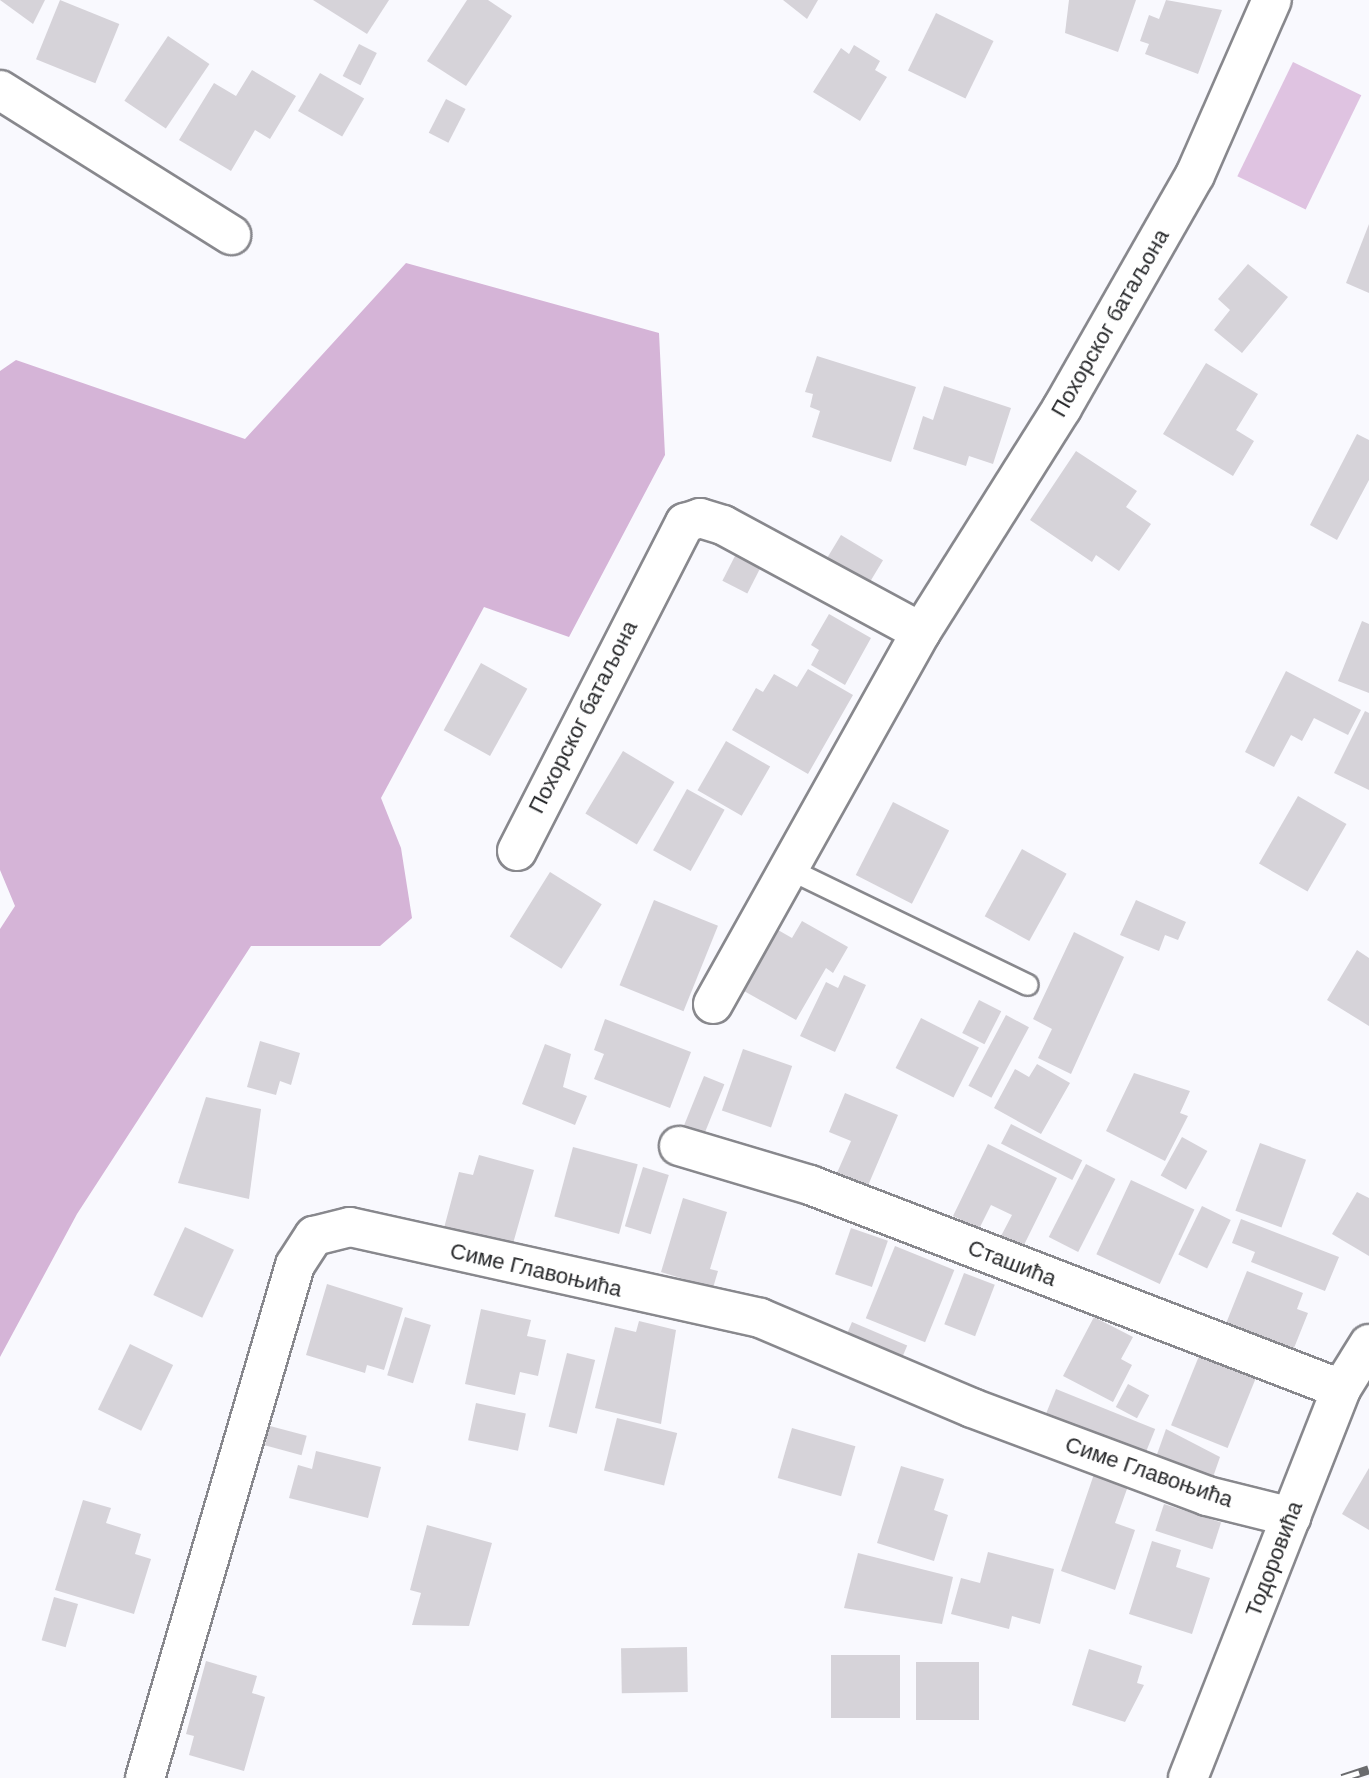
<!DOCTYPE html>
<meta charset="utf-8">
<style>
body{margin:0}
#map{position:relative;width:1369px;height:1778px;overflow:hidden;background:#f9f9fe;font-family:"DM Sans",sans-serif}
div>[style]{position:absolute}
.green>*{inset:0;background:#dfc3e1;transform-origin:0 0}
.forest>*{inset:0;background:#d5b4d7}
.building>*{inset:0;background:#d6d3d9;transform-origin:0 0}
.roads{filter:drop-shadow(2px 0 #88888d) drop-shadow(-2px 0 #88888d) drop-shadow(0 2px #88888d) drop-shadow(0 -2px #88888d)}
.lane>*{height:20px;margin:-10px;padding:0 10px;transform-origin:10px;border-radius:10px;background:#fff}
.street>*{height:38px;margin:-19px;padding:0 19px;transform-origin:19px;border-radius:19px;background:#fff}
.rail>*{height:9px;margin-top:-4.5px;transform-origin:0;background:repeating-linear-gradient(90deg,#fff 0 18px,#6a6b6d 0 36px);box-sizing:border-box;border-block:2px solid #6a6b6d}
span{translate:-50% -50%;white-space:nowrap;text-align:center;line-height:1.15;-webkit-text-stroke:6px #fff;paint-order:stroke}
.street-label{font-size:22px;color:#28292b}
</style>
<div id="map">
<div class="green">
<div style="left:1293px;top:62px;width:76px;height:127px;rotate:26deg"></div>
</div>
<div class="forest">
<div style="clip-path:polygon(406px 263px,659px 333px,665px 455px,569px 637px,484px 607px,381px 798px,401px 848px,412px 918px,380px 946px,251px 946px,77px 1214px,0 1357px,0 929px,15px 906px,0 870px,0 371px,16px 360px,245px 439px)"></div>
</div>
<div class="building">
<div style="clip-path:polygon(0 0,45px 0,33px 24px)"></div>
<div style="left:60px;top:0;width:64px;height:64px;rotate:22deg"></div>
<div style="clip-path:polygon(313px 0,389px 0,367px 34px)"></div>
<div style="clip-path:polygon(467px 0,488px 0,512px 16px,466px 86px,427px 61px)"></div>
<div style="clip-path:polygon(783px 0,818px 0,807px 19px)"></div>
<div style="clip-path:polygon(1069px 0,1136px 0,1118px 52px,1065px 33px)"></div>
<div style="clip-path:polygon(1166px 0,1222px 10px,1198px 74px,1145px 54px,1149px 44px,1140px 41px,1149px 15px,1159px 19px)"></div>
<div style="left:936px;top:13px;width:64px;height:64px;rotate:26deg"></div>
<div style="left:168px;top:36px;width:50px;height:78px;rotate:34deg"></div>
<div style="left:359px;top:44px;width:20px;height:36px;rotate:27deg"></div>
<div style="clip-path:polygon(854px 45px,880px 61px,875px 70px,887px 77px,860px 121px,813px 92px,841px 48px,849px 54px)"></div>
<div style="clip-path:polygon(252px 70px,296px 96px,270px 139px,255px 130px,231px 171px,179px 140px,214px 83px,236px 96px)"></div>
<div style="left:320px;top:73px;width:51px;height:44px;rotate:30deg"></div>
<div style="left:446px;top:99px;width:22px;height:38px;rotate:27deg"></div>
<div style="clip-path:polygon(1369px 224px,1369px 293px,1346px 283px)"></div>
<div style="clip-path:polygon(1248px 264px,1288px 297px,1242px 353px,1214px 330px,1230px 310px,1218px 299px)"></div>
<div style="clip-path:polygon(817px 356px,916px 387px,891px 462px,812px 437px,820px 411px,810px 407px,813px 394px,805px 392px)"></div>
<div style="clip-path:polygon(1206px 363px,1258px 394px,1236px 430px,1254px 441px,1233px 476px,1163px 434px)"></div>
<div style="clip-path:polygon(944px 386px,1011px 408px,993px 464px,969px 456px,966px 466px,913px 449px,923px 416px,933px 420px)"></div>
<div style="clip-path:polygon(1357px 434px,1369px 440px,1369px 480px,1337px 540px,1310px 525px)"></div>
<div style="clip-path:polygon(1076px 451px,1137px 491px,1126px 507px,1151px 524px,1119px 571px,1096px 555px,1092px 562px,1030px 520px)"></div>
<div style="left:841px;top:535px;width:49px;height:31px;rotate:31deg"></div>
<div style="left:736px;top:554px;width:28px;height:30px;rotate:27deg"></div>
<div style="clip-path:polygon(829px 614px,871px 638px,845px 685px,811px 665px,819px 650px,811px 645px)"></div>
<div style="clip-path:polygon(1362px 621px,1369px 624px,1369px 693px,1338px 681px)"></div>
<div style="left:481px;top:663px;width:53px;height:77px;rotate:29deg"></div>
<div style="clip-path:polygon(808px 669px,853px 695px,808px 774px,732px 730px,756px 688px,763px 692px,774px 674px,797px 687px)"></div>
<div style="clip-path:polygon(1286px 671px,1361px 710px,1348px 735px,1314px 718px,1302px 741px,1291px 735px,1274px 767px,1245px 752px)"></div>
<div style="clip-path:polygon(1365px 711px,1369px 713px,1369px 790px,1334px 773px)"></div>
<div style="left:726px;top:741px;width:51px;height:57px;rotate:30deg"></div>
<div style="left:623px;top:751px;width:60px;height:73px;rotate:31deg"></div>
<div style="left:687px;top:789px;width:43px;height:70px;rotate:29deg"></div>
<div style="left:1298px;top:796px;width:56px;height:78px;rotate:30deg"></div>
<div style="left:893px;top:802px;width:63px;height:82px;rotate:27deg"></div>
<div style="left:1022px;top:849px;width:51px;height:77px;rotate:29deg"></div>
<div style="left:550px;top:872px;width:61px;height:76px;rotate:32deg"></div>
<div style="left:654px;top:900px;width:69px;height:92px;rotate:22deg"></div>
<div style="clip-path:polygon(1136px 900px,1186px 922px,1178px 940px,1165px 935px,1159px 951px,1120px 935px)"></div>
<div style="clip-path:polygon(802px 921px,848px 947px,833px 973px,826px 968px,796px 1020px,744px 991px,778px 930px,792px 938px)"></div>
<div style="clip-path:polygon(1074px 932px,1124px 957px,1071px 1074px,1038px 1058px,1052px 1029px,1033px 1019px)"></div>
<div style="clip-path:polygon(1357px 950px,1369px 958px,1369px 1026px,1327px 1000px)"></div>
<div style="clip-path:polygon(844px 975px,866px 985px,835px 1052px,800px 1036px,826px 982px,838px 988px)"></div>
<div style="left:979px;top:1000px;width:25px;height:37px;rotate:27deg"></div>
<div style="left:1006px;top:1015px;width:26px;height:80px;rotate:28deg"></div>
<div style="left:921px;top:1018px;width:65px;height:56px;rotate:27deg"></div>
<div style="clip-path:polygon(605px 1019px,691px 1052px,670px 1108px,594px 1079px,604px 1054px,594px 1050px)"></div>
<div style="clip-path:polygon(260px 1041px,300px 1053px,291px 1085px,280px 1081px,276px 1095px,247px 1087px)"></div>
<div style="clip-path:polygon(545px 1044px,571px 1054px,563px 1087px,587px 1096px,575px 1125px,522px 1104px)"></div>
<div style="left:743px;top:1049px;width:52px;height:65px;rotate:19deg"></div>
<div style="clip-path:polygon(1037px 1064px,1070px 1083px,1041px 1134px,994px 1108px,1015px 1069px,1029px 1077px)"></div>
<div style="clip-path:polygon(1134px 1073px,1190px 1091px,1180px 1113px,1188px 1116px,1165px 1161px,1106px 1131px)"></div>
<div style="left:704px;top:1076px;width:22px;height:58px;rotate:22deg"></div>
<div style="clip-path:polygon(845px 1093px,898px 1115px,864px 1195px,833px 1182px,851px 1141px,829px 1132px)"></div>
<div style="clip-path:polygon(206px 1097px,261px 1109px,249px 1199px,178px 1183px)"></div>
<div style="left:1011px;top:1124px;width:80px;height:22px;rotate:27deg"></div>
<div style="left:1182px;top:1137px;width:29px;height:44px;rotate:29deg"></div>
<div style="left:1260px;top:1143px;width:49px;height:72px;rotate:20deg"></div>
<div style="clip-path:polygon(988px 1144px,1057px 1178px,1022px 1249px,1000px 1238px,1012px 1215px,991px 1205px,979px 1229px,953px 1216px)"></div>
<div style="left:573px;top:1147px;width:67px;height:72px;rotate:15deg"></div>
<div style="clip-path:polygon(479px 1155px,534px 1170px,512px 1247px,444px 1228px,459px 1172px,473px 1175px)"></div>
<div style="left:1086px;top:1164px;width:33px;height:82px;rotate:27deg"></div>
<div style="left:643px;top:1167px;width:27px;height:62px;rotate:17deg"></div>
<div style="left:1131px;top:1180px;width:70px;height:82px;rotate:25deg"></div>
<div style="clip-path:polygon(1357px 1192px,1369px 1198px,1369px 1256px,1332px 1234px)"></div>
<div style="clip-path:polygon(683px 1198px,727px 1212px,710px 1269px,718px 1271px,713px 1288px,661px 1272px)"></div>
<div style="left:1202px;top:1206px;width:32px;height:54px;rotate:26deg"></div>
<div style="clip-path:polygon(1241px 1219px,1339px 1257px,1325px 1291px,1251px 1262px,1255px 1252px,1232px 1243px)"></div>
<div style="left:185px;top:1227px;width:54px;height:75px;rotate:25deg"></div>
<div style="left:851px;top:1228px;width:39px;height:49px;rotate:19deg"></div>
<div style="left:895px;top:1246px;width:64px;height:78px;rotate:22deg"></div>
<div style="clip-path:polygon(1247px 1271px,1303px 1293px,1297px 1309px,1308px 1313px,1292px 1353px,1225px 1326px)"></div>
<div style="left:964px;top:1273px;width:33px;height:55px;rotate:21deg"></div>
<div style="clip-path:polygon(327px 1284px,403px 1308px,384px 1370px,367px 1365px,365px 1373px,306px 1355px)"></div>
<div style="clip-path:polygon(481px 1309px,531px 1320px,527px 1336px,546px 1340px,538px 1376px,520px 1372px,515px 1395px,465px 1384px)"></div>
<div style="left:405px;top:1317px;width:27px;height:61px;rotate:17deg"></div>
<div style="clip-path:polygon(1094px 1317px,1133px 1337px,1121px 1359px,1132px 1365px,1113px 1402px,1063px 1376px)"></div>
<div style="clip-path:polygon(639px 1321px,676px 1330px,661px 1424px,595px 1408px,615px 1327px,636px 1332px)"></div>
<div style="left:852px;top:1322px;width:60px;height:19px;rotate:23deg"></div>
<div style="left:130px;top:1344px;width:48px;height:73px;rotate:26deg"></div>
<div style="left:1201px;top:1351px;width:61px;height:80px;rotate:22deg"></div>
<div style="left:567px;top:1353px;width:29px;height:76px;rotate:14deg"></div>
<div style="left:1128px;top:1384px;width:24px;height:26px;rotate:28deg"></div>
<div style="left:1056px;top:1389px;width:107px;height:35px;rotate:22deg"></div>
<div style="left:476px;top:1403px;width:51px;height:38px;rotate:12deg"></div>
<div style="left:617px;top:1418px;width:62px;height:54px;rotate:14deg"></div>
<div style="left:270px;top:1426px;width:38px;height:20px;rotate:15deg"></div>
<div style="left:792px;top:1428px;width:66px;height:52px;rotate:16deg"></div>
<div style="clip-path:polygon(1166px 1429px,1220px 1457px,1212px 1480px,1155px 1460px)"></div>
<div style="clip-path:polygon(316px 1451px,381px 1467px,368px 1518px,289px 1498px,298px 1465px,312px 1469px)"></div>
<div style="clip-path:polygon(901px 1466px,944px 1479px,934px 1510px,948px 1515px,934px 1561px,877px 1543px)"></div>
<div style="clip-path:polygon(1369px 1468px,1369px 1530px,1342px 1514px)"></div>
<div style="clip-path:polygon(1094px 1474px,1128px 1486px,1115px 1523px,1135px 1530px,1115px 1590px,1061px 1571px)"></div>
<div style="clip-path:polygon(83px 1500px,111px 1508px,106px 1523px,141px 1534px,135px 1554px,151px 1559px,134px 1614px,55px 1590px)"></div>
<div style="left:1164px;top:1504px;width:60px;height:28px;rotate:18deg"></div>
<div style="clip-path:polygon(427px 1525px,492px 1543px,469px 1626px,412px 1625px,421px 1593px,410px 1590px)"></div>
<div style="clip-path:polygon(1152px 1541px,1181px 1550px,1176px 1567px,1210px 1578px,1192px 1634px,1129px 1614px)"></div>
<div style="clip-path:polygon(988px 1552px,1054px 1569px,1040px 1624px,1012px 1616px,1009px 1629px,951px 1614px,961px 1578px,980px 1583px)"></div>
<div style="clip-path:polygon(858px 1553px,953px 1577px,942px 1624px,844px 1608px)"></div>
<div style="left:54px;top:1597px;width:25px;height:45px;rotate:16deg"></div>
<div style="left:687px;top:1647px;width:45px;height:66px;rotate:89deg"></div>
<div style="clip-path:polygon(1089px 1649px,1142px 1666px,1137px 1683px,1144px 1685px,1125px 1722px,1072px 1705px)"></div>
<div style="left:831px;top:1655px;width:69px;height:63px"></div>
<div style="clip-path:polygon(206px 1661px,257px 1676px,252px 1693px,265px 1697px,244px 1771px,189px 1755px,194px 1736px,186px 1734px)"></div>
<div style="left:979px;top:1662px;width:58px;height:63px;rotate:90deg"></div>
</div>
<div class="roads">
<div class="lane">
<div style="left:791px;top:870px;width:263px;rotate:25.9deg"></div>
</div>
<div class="street">
<div style="left:0;top:90px;width:273px;rotate:32.1deg"></div>
<div style="left:517px;top:851px;width:369px;rotate:-62.9deg"></div>
<div style="left:685px;top:523px;width:16px;rotate:-18deg"></div>
<div style="left:700px;top:518px;width:24px;rotate:17deg"></div>
<div style="left:723px;top:525px;width:225px;rotate:28.4deg"></div>
<div style="left:713px;top:1004px;width:426px;rotate:-60.8deg"></div>
<div style="left:921px;top:632px;width:265px;rotate:-57.8deg"></div>
<div style="left:1062px;top:408px;width:268px;rotate:-60.3deg"></div>
<div style="left:1195px;top:175px;width:191px;rotate:-66.3deg"></div>
<div style="left:679px;top:1146px;width:137px;rotate:16.6deg"></div>
<div style="left:810px;top:1185px;width:569px;rotate:21.02deg"></div>
<div style="left:145px;top:1778px;width:534px;rotate:-73.7deg"></div>
<div style="left:295px;top:1265px;width:35px;rotate:-57deg"></div>
<div style="left:314px;top:1236px;width:37px;rotate:-14deg"></div>
<div style="left:350px;top:1227px;width:420px;rotate:12.5deg"></div>
<div style="left:760px;top:1318px;width:230px;rotate:23deg"></div>
<div style="left:972px;top:1408px;width:251px;rotate:20.5deg"></div>
<div style="left:1207px;top:1496px;width:87px;rotate:14deg"></div>
<div style="left:1188px;top:1778px;width:418px;rotate:-68.5deg"></div>
<div style="left:1341px;top:1389px;width:53px;rotate:-58.1deg"></div>
</div>
</div>
<div class="rail">
<div style="left:1342px;top:1778px;width:28px;rotate:-18deg"></div>
</div>
<div class="street-label">
<span style="left:1110px;top:323px;rotate:-60deg">Похорског батаљона</span>
<span style="left:583px;top:717px;rotate:-63deg">Похорског батаљона</span>
<span style="left:1012px;top:1263px;rotate:21deg">Сташића</span>
<span style="left:536px;top:1270px;rotate:13deg">Симе Главоњића</span>
<span style="left:1149px;top:1472px;rotate:19deg">Симе Главоњића</span>
<span style="left:1274px;top:1559px;rotate:-69deg">Тодоровића</span>
</div>
</div>
